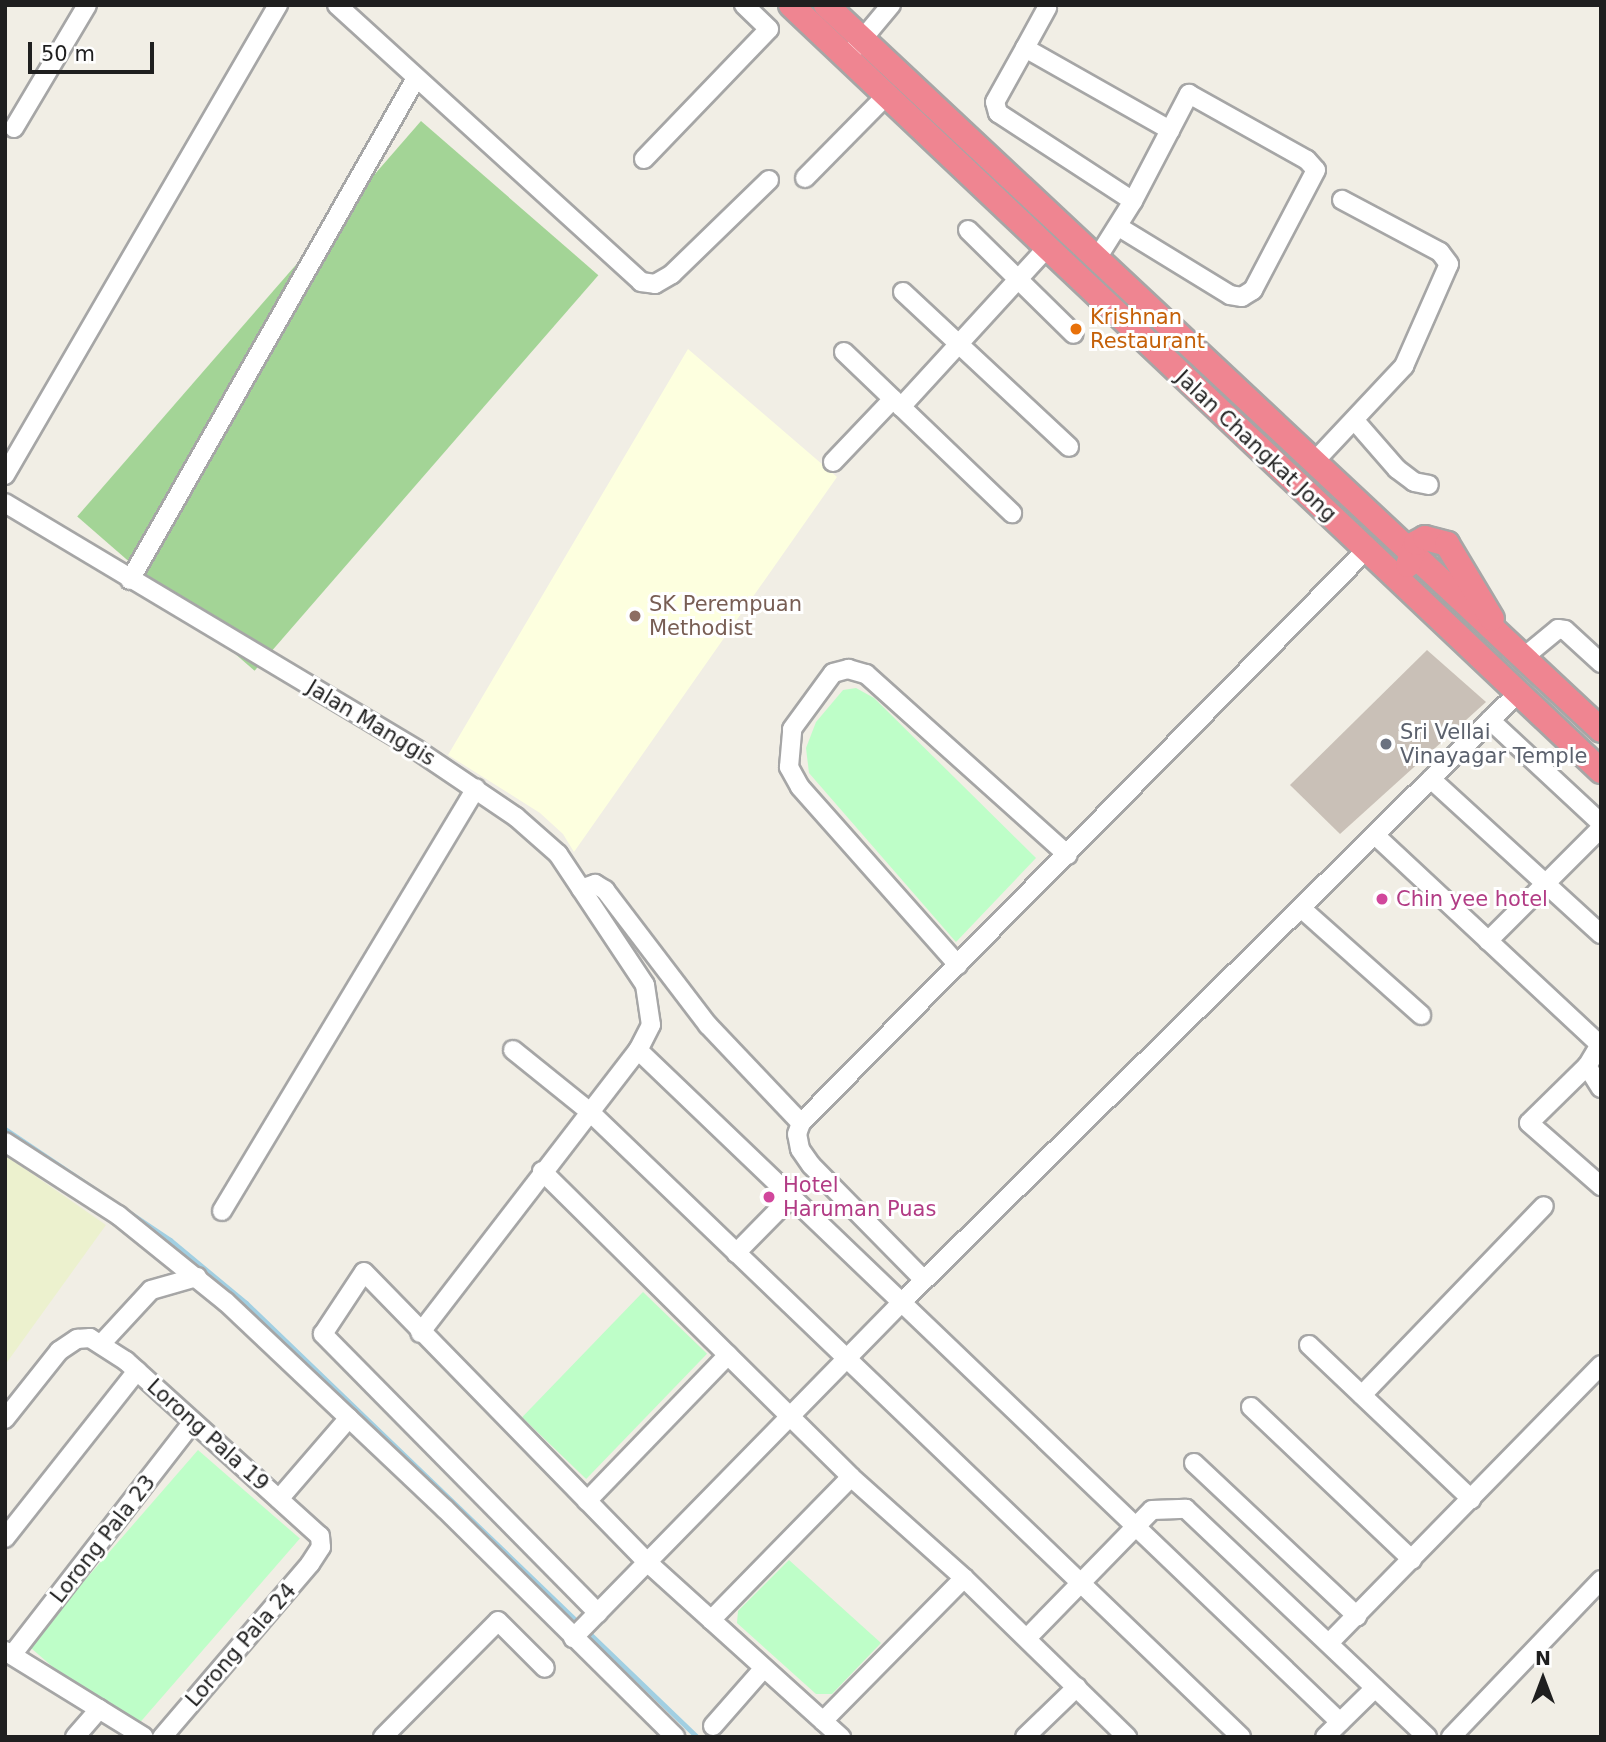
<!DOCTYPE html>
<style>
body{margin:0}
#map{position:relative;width:1606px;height:1742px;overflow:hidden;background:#f1eee5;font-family:"DejaVu Sans",sans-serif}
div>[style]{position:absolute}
.education>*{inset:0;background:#fdffdf}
.farmland>*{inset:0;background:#ecf1ce}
.forest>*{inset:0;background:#a3d496;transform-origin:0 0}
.park>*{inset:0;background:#befec8;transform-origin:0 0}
.stream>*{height:5px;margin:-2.5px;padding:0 2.5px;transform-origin:2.5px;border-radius:2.5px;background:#a1cfe2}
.building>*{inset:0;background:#c9c0b7}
.roads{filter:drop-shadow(2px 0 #a6a6a6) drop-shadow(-2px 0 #a6a6a6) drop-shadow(0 2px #a6a6a6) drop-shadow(0 -2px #a6a6a6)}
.minor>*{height:18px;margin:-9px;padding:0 9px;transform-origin:9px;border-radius:9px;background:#fff}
.highway>*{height:24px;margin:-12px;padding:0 12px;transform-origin:12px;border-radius:12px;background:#ef8591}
.dots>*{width:19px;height:19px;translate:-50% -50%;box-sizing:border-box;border:4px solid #fff;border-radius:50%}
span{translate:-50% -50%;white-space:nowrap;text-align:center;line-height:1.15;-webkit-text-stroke:6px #fff;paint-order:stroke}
.food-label{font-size:21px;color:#c56008}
.left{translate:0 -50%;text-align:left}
.street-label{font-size:21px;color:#1f1f1f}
.education-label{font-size:21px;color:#785e54}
.worship-label{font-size:21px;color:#5b616d}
.hotel-label{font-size:21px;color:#b23c85}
.frame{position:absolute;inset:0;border:7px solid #1f1f1f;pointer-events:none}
.north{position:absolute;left:1508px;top:1644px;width:70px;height:70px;-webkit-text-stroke:5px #fff;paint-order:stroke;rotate:0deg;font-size:19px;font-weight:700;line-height:28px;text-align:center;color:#1f1f1f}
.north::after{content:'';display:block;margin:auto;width:24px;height:32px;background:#1f1f1f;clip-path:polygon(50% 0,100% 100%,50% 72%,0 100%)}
.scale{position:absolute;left:28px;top:42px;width:126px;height:32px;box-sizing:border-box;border:4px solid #1f1f1f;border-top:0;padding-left:9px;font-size:21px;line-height:24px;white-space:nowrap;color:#1f1f1f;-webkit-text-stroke:5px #fff;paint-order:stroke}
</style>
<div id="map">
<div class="education">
<div style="clip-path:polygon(688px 349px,837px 477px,574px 852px,563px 834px,540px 813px,448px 755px)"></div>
</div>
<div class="farmland">
<div style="clip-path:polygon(5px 1155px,106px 1225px,5px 1365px)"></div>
</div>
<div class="forest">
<div style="left:421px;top:121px;width:235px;height:524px;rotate:41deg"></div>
</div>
<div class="park">
<div style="clip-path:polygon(856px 688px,874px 698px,1036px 858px,956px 942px,809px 773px,806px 748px,816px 722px,843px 690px)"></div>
<div style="left:643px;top:1292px;width:89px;height:174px;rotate:44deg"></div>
<div style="left:198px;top:1450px;width:135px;height:259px;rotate:41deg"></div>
<div style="clip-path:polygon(789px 1560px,881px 1643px,832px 1694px,816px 1694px,737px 1623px,738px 1611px)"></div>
</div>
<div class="stream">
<div style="left:5px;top:1129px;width:199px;rotate:33.9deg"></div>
<div style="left:170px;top:1240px;width:99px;rotate:39.7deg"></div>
<div style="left:246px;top:1303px;width:626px;rotate:43.9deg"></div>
</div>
<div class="building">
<div style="clip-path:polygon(1427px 650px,1486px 702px,1340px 834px,1290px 785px)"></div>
</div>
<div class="roads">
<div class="minor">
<div style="left:337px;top:5px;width:411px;rotate:42.3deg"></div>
<div style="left:641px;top:282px;width:14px;rotate:8deg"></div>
<div style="left:655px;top:284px;width:20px;rotate:-30deg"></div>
<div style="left:672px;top:274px;width:135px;rotate:-44.1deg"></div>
<div style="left:855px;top:48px;width:56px;rotate:-50.1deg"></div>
<div style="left:1025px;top:48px;width:46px;rotate:-61.2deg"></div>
<div style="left:14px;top:128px;width:143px;rotate:-59.3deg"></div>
<div style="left:644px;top:159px;width:180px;rotate:-46.1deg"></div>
<div style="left:769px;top:29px;width:35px;rotate:-136deg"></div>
<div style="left:805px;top:178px;width:112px;rotate:-45.4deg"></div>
<div style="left:1133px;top:201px;width:161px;rotate:-146.9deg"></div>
<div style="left:998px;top:113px;width:11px;rotate:-105deg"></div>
<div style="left:995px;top:102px;width:62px;rotate:-60.9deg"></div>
<div style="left:1025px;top:48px;width:167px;rotate:29.5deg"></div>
<div style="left:968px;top:230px;width:148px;rotate:44.5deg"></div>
<div style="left:1096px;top:260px;width:70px;rotate:-57.9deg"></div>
<div style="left:1133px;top:201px;width:121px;rotate:-62.4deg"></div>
<div style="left:1189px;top:94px;width:135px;rotate:29.2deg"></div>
<div style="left:1307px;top:160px;width:13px;rotate:48deg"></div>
<div style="left:1316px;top:170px;width:136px;rotate:117.7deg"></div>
<div style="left:1253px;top:290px;width:13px;rotate:148deg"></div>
<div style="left:1242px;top:297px;width:12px;rotate:-171deg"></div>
<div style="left:1230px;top:295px;width:130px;rotate:-148.5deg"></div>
<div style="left:903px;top:292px;width:227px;rotate:43deg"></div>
<div style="left:844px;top:352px;width:233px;rotate:43.8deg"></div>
<div style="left:901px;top:407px;width:213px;rotate:-47.5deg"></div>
<div style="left:1356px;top:422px;width:62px;rotate:48.9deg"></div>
<div style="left:1397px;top:469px;width:21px;rotate:37deg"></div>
<div style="left:1414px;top:482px;width:15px;rotate:11deg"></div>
<div style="left:833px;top:462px;width:87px;rotate:-46.4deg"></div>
<div style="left:1314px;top:462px;width:132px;rotate:-46.8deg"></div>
<div style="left:1404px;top:366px;width:111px;rotate:-66.2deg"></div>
<div style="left:1449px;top:264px;width:15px;rotate:-127deg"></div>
<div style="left:1440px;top:252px;width:111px;rotate:-152deg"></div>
<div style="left:5px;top:475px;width:544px;rotate:-59.85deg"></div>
<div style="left:5px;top:503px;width:480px;rotate:30.9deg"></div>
<div style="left:417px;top:750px;width:120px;rotate:34.1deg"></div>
<div style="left:516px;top:817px;width:56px;rotate:41.4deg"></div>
<div style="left:558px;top:854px;width:157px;rotate:56.4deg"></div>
<div style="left:645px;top:985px;width:40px;rotate:81.5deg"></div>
<div style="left:651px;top:1025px;width:28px;rotate:117deg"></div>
<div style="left:638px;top:1050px;width:357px;rotate:127.6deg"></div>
<div style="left:130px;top:580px;width:576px;rotate:-60.32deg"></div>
<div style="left:1524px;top:657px;width:44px;rotate:-39.5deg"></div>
<div style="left:1558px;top:629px;width:7px;rotate:8deg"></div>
<div style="left:1565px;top:630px;width:49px;rotate:42.5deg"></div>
<div style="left:1490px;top:720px;width:151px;rotate:42.9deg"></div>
<div style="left:1431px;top:779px;width:230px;rotate:42.4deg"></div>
<div style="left:1375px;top:835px;width:309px;rotate:43deg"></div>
<div style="left:581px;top:889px;width:15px;rotate:-20deg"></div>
<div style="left:595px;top:884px;width:12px;rotate:31deg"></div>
<div style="left:605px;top:890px;width:170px;rotate:52.7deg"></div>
<div style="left:708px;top:1025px;width:135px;rotate:46.5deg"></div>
<div style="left:1301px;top:908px;width:161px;rotate:41.7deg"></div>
<div style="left:1488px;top:941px;width:160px;rotate:-45deg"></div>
<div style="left:958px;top:965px;width:238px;rotate:-131.6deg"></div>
<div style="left:800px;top:787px;width:23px;rotate:-119deg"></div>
<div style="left:789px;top:767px;width:38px;rotate:-85deg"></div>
<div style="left:792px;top:729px;width:69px;rotate:-53.8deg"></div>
<div style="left:833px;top:673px;width:16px;rotate:-15deg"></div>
<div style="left:848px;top:669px;width:19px;rotate:16deg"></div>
<div style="left:866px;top:674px;width:271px;rotate:41.9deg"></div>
<div style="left:1601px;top:1043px;width:27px;rotate:121deg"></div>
<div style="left:1587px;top:1066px;width:26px;rotate:58deg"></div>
<div style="left:513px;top:1050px;width:97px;rotate:38.8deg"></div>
<div style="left:589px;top:1111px;width:904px;rotate:43.83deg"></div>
<div style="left:638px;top:1050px;width:972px;rotate:43.75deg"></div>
<div style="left:1587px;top:1066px;width:81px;rotate:135.5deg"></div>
<div style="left:1529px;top:1123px;width:96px;rotate:41.2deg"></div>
<div style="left:5px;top:1142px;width:135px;rotate:32.9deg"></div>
<div style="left:118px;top:1215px;width:139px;rotate:38.9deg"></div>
<div style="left:226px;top:1302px;width:301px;rotate:43.4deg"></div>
<div style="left:445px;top:1509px;width:324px;rotate:44.7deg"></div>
<div style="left:542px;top:1171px;width:435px;rotate:44.7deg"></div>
<div style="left:851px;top:1477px;width:152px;rotate:41.8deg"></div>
<div style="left:964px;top:1578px;width:228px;rotate:44.3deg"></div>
<div style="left:222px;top:1211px;width:493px;rotate:-59deg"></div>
<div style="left:736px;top:1253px;width:77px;rotate:-45.5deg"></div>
<div style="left:924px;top:1280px;width:161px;rotate:-134.5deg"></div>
<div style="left:811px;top:1165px;width:19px;rotate:-125deg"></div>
<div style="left:800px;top:1149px;width:15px;rotate:-101deg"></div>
<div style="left:797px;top:1134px;width:12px;rotate:-70deg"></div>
<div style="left:801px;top:1123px;width:806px;rotate:-45.4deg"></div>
<div style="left:102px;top:1343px;width:72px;rotate:-47.2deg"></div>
<div style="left:151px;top:1290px;width:48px;rotate:-15.8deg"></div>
<div style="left:1309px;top:1345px;width:224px;rotate:43.5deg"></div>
<div style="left:1362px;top:1395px;width:262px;rotate:-46.1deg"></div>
<div style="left:1251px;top:1407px;width:222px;rotate:43.5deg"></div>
<div style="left:5px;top:1419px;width:87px;rotate:-51.5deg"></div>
<div style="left:59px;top:1351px;width:22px;rotate:-34deg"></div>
<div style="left:77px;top:1339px;width:13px;rotate:-4deg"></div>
<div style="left:90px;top:1338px;width:43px;rotate:32.6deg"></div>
<div style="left:126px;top:1361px;width:261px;rotate:42.1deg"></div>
<div style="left:320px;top:1536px;width:11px;rotate:85deg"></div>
<div style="left:321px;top:1547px;width:20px;rotate:123deg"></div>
<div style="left:310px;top:1564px;width:228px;rotate:130.5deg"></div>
<div style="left:1194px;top:1463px;width:224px;rotate:43.2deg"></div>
<div style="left:279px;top:1499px;width:107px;rotate:-49.2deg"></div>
<div style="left:587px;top:1501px;width:203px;rotate:-46deg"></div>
<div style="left:5px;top:1538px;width:213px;rotate:-51.7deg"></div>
<div style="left:598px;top:1613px;width:392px;rotate:-134.6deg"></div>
<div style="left:323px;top:1334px;width:74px;rotate:-56.5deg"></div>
<div style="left:364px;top:1272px;width:404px;rotate:45.7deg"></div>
<div style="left:646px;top:1561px;width:263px;rotate:42.1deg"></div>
<div style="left:711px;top:1620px;width:200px;rotate:-45.6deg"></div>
<div style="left:573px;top:1638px;width:466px;rotate:-45.6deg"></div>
<div style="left:899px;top:1305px;width:873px;rotate:-44.68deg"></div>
<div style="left:1027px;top:1638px;width:179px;rotate:-45.7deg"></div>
<div style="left:1152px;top:1510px;width:34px;rotate:-2deg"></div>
<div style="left:1186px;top:1509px;width:332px;rotate:43.4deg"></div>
<div style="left:1329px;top:1643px;width:389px;rotate:-45.6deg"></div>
<div style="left:5px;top:1651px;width:163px;rotate:31.7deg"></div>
<div style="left:12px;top:1655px;width:295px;rotate:-52.2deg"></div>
<div style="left:823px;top:1721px;width:201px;rotate:-45.4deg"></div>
<div style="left:713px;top:1726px;width:77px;rotate:-48.7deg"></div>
<div style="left:75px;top:1737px;width:37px;rotate:-49deg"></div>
<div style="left:383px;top:1737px;width:163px;rotate:-45.2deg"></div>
<div style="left:498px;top:1621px;width:66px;rotate:45deg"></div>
<div style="left:1025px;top:1737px;width:72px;rotate:-43.9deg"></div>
<div style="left:1325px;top:1737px;width:70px;rotate:-44.4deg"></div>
<div style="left:1451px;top:1737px;width:217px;rotate:-46.3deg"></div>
</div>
<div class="highway">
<div style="left:791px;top:5px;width:1115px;rotate:43.4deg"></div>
<div style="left:826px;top:5px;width:1061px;rotate:43.09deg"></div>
<div style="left:1408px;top:565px;width:23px;rotate:-70deg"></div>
<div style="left:1416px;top:543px;width:10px;rotate:-29deg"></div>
<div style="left:1425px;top:538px;width:23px;rotate:15deg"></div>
<div style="left:1447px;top:544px;width:87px;rotate:59deg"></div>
</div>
</div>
<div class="dots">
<div style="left:1076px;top:329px;background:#e8710a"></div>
<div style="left:635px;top:616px;background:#8d6e63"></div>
<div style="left:1386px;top:744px;background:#6b7280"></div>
<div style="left:1382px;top:899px;background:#d1479c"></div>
<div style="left:769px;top:1197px;background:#d1479c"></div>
</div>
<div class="food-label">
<span class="left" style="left:1090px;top:329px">Krishnan<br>Restaurant</span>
</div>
<div class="street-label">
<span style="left:1256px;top:446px;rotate:43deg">Jalan Changkat Jong</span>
<span style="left:371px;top:723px;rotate:31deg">Jalan Manggis</span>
<span style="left:208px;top:1435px;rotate:42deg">Lorong Pala 19</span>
<span style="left:103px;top:1539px;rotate:-52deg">Lorong Pala 23</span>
<span style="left:241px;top:1645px;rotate:-49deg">Lorong Pala 24</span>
</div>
<div class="education-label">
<span class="left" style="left:649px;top:616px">SK Perempuan<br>Methodist</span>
</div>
<div class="worship-label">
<span class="left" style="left:1400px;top:744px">Sri Vellai<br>Vinayagar Temple</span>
</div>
<div class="hotel-label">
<span class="left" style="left:1396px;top:899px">Chin yee hotel</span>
<span class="left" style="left:783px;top:1197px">Hotel<br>Haruman Puas</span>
</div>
<div class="frame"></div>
<div class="north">N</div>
<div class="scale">50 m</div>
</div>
